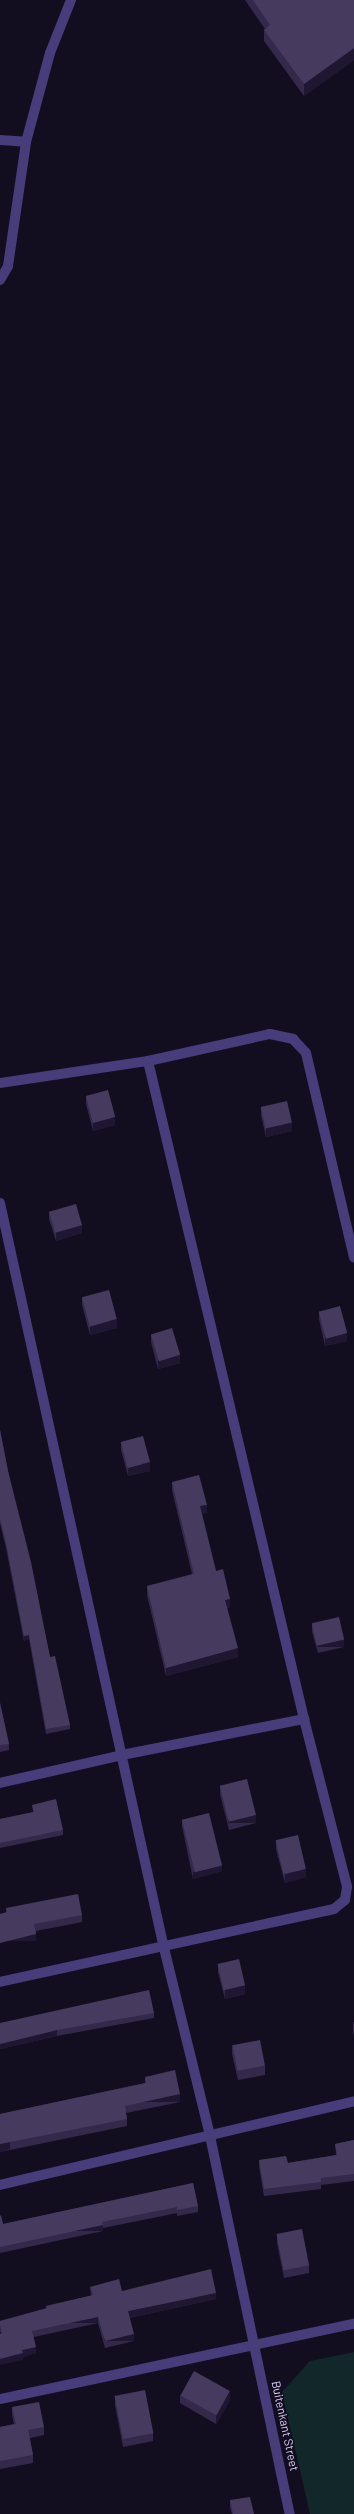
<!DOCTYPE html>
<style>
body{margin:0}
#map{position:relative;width:354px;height:2514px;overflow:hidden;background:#130e1f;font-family:Barlow,sans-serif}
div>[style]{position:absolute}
.green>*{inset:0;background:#122729}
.service>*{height:10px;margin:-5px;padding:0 5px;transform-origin:5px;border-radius:5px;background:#473d7a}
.minor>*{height:10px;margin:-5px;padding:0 5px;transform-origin:5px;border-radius:5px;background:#473d7a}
.wall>*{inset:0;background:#34294b}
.shaded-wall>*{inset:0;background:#1f1632;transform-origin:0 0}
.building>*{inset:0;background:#463b5e;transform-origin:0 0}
span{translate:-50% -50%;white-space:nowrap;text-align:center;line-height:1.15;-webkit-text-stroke:3px #130e1f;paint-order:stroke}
.street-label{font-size:12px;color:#dbd1fb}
</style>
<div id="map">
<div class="green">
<div style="clip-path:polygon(354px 2352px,354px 2514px,310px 2514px,282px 2392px,310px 2361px)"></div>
</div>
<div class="service">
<div style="left:148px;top:1061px;width:125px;rotate:-12.5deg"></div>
<div style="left:270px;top:1034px;width:24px;rotate:12deg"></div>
<div style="left:293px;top:1039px;width:19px;rotate:47deg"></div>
<div style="left:306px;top:1053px;width:210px;rotate:76.8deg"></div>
</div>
<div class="minor">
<div style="left:0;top:140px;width:26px;rotate:4deg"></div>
<div style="left:0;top:280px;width:16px;rotate:-60deg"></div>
<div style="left:8px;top:266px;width:125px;rotate:-81.7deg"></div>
<div style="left:26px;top:142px;width:92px;rotate:-74.9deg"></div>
<div style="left:50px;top:53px;width:57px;rotate:-68.4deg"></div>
<div style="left:0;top:1083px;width:150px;rotate:-8.5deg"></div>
<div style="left:148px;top:1061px;width:676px;rotate:76.66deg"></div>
<div style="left:304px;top:1719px;width:173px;rotate:75.6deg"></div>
<div style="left:347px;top:1887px;width:13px;rotate:99deg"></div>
<div style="left:345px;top:1900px;width:14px;rotate:141deg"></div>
<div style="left:334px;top:1909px;width:342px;rotate:167.7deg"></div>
<div style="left:0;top:1203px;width:759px;rotate:77.59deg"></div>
<div style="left:163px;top:1944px;width:198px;rotate:76.2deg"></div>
<div style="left:210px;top:2136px;width:386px;rotate:78.1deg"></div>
<div style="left:0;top:1783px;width:125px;rotate:-12.9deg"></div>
<div style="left:122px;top:1755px;width:186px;rotate:-11.2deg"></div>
<div style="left:0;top:2185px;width:364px;rotate:-13.3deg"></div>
<div style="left:0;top:2399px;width:362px;rotate:-12deg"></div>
</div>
<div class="wall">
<div style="clip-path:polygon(245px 0,354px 0,354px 60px,304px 96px,264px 41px,264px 30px,265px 29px)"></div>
<div style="clip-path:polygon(86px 1096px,115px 1125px,93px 1131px,86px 1104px)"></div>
<div style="clip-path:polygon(261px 1107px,292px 1131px,266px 1137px,261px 1115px)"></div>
<div style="clip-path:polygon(49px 1211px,82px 1233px,56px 1241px,49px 1219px)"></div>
<div style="clip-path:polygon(82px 1297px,117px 1328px,90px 1335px,82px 1305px)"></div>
<div style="clip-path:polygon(319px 1311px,347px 1341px,325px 1346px,319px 1319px)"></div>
<div style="clip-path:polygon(151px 1334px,180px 1363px,158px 1369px,151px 1342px)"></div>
<div style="clip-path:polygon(0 1430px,8px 1471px,50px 1657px,70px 1725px,70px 1729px,46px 1734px,29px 1639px,24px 1641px,6px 1548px,0 1523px)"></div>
<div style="clip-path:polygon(121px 1442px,150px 1471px,128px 1476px,121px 1450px)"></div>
<div style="clip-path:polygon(172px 1482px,207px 1513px,202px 1514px,216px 1571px,230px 1607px,227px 1608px,238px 1657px,166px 1676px,147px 1595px,147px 1586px,192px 1574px,172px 1490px)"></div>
<div style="clip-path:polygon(312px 1623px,344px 1647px,318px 1653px,312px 1632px)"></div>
<div style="clip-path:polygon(0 1703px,9px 1744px,9px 1750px,0 1752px)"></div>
<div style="clip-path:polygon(220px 1786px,256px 1823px,229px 1830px,220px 1794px)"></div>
<div style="clip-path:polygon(32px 1805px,63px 1830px,63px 1835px,0 1848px,0 1819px,33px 1812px)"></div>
<div style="clip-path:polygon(182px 1820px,222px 1871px,193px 1879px,182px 1826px)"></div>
<div style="clip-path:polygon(276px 1840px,306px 1877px,285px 1883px,276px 1849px)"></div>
<div style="clip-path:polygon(6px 1908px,82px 1915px,82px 1922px,36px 1931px,36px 1941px,6px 1912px)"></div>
<div style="clip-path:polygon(218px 1964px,245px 1994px,225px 1999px,218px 1972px)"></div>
<div style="clip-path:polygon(154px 2013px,154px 2018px,57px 2036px,0 2049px,0 2023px)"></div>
<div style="clip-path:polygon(353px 2022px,354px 2022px,354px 2036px,353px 2031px)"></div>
<div style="clip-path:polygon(232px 2045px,265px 2066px,265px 2075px,238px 2080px,232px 2054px)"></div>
<div style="clip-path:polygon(145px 2077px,180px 2102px,126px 2113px,127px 2119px,127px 2126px,0 2152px,0 2114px,145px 2083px)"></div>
<div style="clip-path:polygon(354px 2140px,354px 2181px,321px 2185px,321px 2189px,264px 2196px,259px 2167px,259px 2160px,288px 2163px,336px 2155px,335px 2144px)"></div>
<div style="clip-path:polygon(193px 2183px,198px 2206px,198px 2212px,177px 2216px,177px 2213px,103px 2228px,103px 2231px,0 2253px,0 2216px,3px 2224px)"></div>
<div style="clip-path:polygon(277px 2235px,309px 2265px,309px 2273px,284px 2278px,277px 2243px)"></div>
<div style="clip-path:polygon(90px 2287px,122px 2291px,216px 2299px,129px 2318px,134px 2341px,105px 2348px,98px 2323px,34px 2337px,36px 2353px,23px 2357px,23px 2360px,1px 2334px,0 2331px,0 2321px,46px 2309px,46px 2306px,91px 2296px)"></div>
<div style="clip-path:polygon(180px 2395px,230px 2400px,216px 2424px,180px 2403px)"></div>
<div style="clip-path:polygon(115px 2396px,153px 2433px,153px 2441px,123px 2447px,115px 2405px)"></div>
<div style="clip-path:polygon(12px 2407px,44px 2427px,44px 2435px,30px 2438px,33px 2455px,33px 2463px,0 2469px,0 2475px,0 2427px,14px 2424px,12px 2415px)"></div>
<div style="clip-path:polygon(230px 2500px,254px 2514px,232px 2514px,230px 2508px)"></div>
</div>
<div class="shaded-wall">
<div style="clip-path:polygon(354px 48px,354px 60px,304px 96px,304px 84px)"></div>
<div style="clip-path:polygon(115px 1117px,115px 1125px,93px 1131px,93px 1122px)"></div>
<div style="clip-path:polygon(292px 1122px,292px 1131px,266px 1137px,266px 1128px)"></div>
<div style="clip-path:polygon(82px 1225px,82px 1233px,56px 1241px,56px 1232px)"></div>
<div style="clip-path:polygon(117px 1319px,117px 1328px,90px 1335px,90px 1327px)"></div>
<div style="clip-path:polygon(347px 1333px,347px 1341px,325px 1346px,325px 1337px)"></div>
<div style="clip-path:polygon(180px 1355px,180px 1363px,158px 1369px,158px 1360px)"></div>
<div style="clip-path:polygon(150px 1462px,150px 1471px,128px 1476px,128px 1468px)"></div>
<div style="clip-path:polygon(207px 1505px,207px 1513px,200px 1515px,200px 1506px)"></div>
<div style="clip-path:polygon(230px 1599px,230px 1607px,225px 1608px,225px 1600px)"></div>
<div style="clip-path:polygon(29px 1635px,29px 1639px,24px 1641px,24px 1636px)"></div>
<div style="left:344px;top:1639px;width:8px;height:27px;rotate:90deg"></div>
<div style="clip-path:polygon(238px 1648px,238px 1657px,166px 1676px,166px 1668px)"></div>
<div style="left:256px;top:1815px;width:8px;height:28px;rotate:90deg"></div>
<div style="clip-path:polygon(222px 1865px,222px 1871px,193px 1879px,193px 1872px)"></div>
<div style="clip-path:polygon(306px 1869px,306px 1877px,285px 1883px,285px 1874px)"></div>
<div style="left:36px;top:1934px;width:7px;height:37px;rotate:90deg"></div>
<div style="clip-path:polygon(245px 1985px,245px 1994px,225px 1999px,225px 1990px)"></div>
<div style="clip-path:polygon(57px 2030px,57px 2036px,0 2049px,0 2044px)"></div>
<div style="left:180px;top:2094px;width:8px;height:56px;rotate:90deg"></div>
<div style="clip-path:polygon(10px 2142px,10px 2149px,0 2152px,0 2144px)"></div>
<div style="left:103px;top:2225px;width:6px;height:105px;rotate:90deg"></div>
<div style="clip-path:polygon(216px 2293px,216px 2299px,128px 2318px,128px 2311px)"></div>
<div style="left:98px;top:2317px;width:6px;height:67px;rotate:90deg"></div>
<div style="left:134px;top:2334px;width:7px;height:30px;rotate:90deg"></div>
<div style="clip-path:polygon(36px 2347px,36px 2353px,23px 2357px,23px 2360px,0 2365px,0 2359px,22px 2350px)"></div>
<div style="clip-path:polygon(230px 2391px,230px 2400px,216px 2424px,216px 2416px)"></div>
</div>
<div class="building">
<div style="clip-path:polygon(253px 0,354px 0,354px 48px,304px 84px,264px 30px,270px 25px)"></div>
<div style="left:108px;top:1090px;width:28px;height:23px;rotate:75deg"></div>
<div style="left:287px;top:1101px;width:22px;height:27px;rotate:77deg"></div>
<div style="left:76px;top:1204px;width:22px;height:28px;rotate:74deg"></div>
<div style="left:109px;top:1290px;width:30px;height:28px;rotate:75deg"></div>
<div style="left:340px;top:1306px;width:28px;height:22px;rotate:75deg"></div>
<div style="left:172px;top:1328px;width:28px;height:22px;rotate:73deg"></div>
<div style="clip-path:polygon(0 1430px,8px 1471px,31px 1562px,50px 1657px,55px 1656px,70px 1725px,46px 1729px,29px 1635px,24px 1636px,6px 1543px,0 1519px)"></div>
<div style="left:143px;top:1436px;width:27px;height:23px;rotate:75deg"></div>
<div style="clip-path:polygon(199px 1475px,207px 1505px,200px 1506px,216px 1571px,223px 1569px,230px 1599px,225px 1600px,238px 1648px,166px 1668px,147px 1586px,194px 1574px,172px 1482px)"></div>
<div style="left:339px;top:1617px;width:23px;height:28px;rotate:77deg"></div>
<div style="clip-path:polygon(0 1703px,9px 1744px,0 1745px)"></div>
<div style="left:247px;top:1779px;width:37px;height:28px;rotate:76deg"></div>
<div style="clip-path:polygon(56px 1799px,63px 1830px,0 1843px,0 1819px,34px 1812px,32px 1805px)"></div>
<div style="left:209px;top:1813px;width:54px;height:28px;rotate:76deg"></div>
<div style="left:298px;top:1835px;width:35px;height:23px;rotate:77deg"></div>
<div style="clip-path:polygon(78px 1894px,82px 1915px,34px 1924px,36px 1934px,0 1943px,0 1914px,7px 1912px,6px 1908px)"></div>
<div style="left:239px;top:1959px;width:27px;height:22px;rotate:77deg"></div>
<div style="clip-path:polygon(149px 1990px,154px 2013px,57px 2030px,0 2044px,0 2023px)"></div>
<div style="left:260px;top:2040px;width:26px;height:28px;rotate:79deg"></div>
<div style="clip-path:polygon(175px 2070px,180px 2094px,125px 2106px,127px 2119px,0 2144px,0 2114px,146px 2083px,145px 2077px)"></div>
<div style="clip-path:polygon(354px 2140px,354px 2174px,321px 2178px,321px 2182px,264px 2189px,259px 2160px,286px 2156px,288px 2163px,337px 2155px,335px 2144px)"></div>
<div style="clip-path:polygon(193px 2183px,198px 2206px,177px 2210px,177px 2207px,102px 2222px,103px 2225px,0 2247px,0 2216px,1px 2215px,3px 2224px)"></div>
<div style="left:302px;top:2229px;width:37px;height:26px;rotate:79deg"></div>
<div style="clip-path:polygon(211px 2269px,216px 2293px,128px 2311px,134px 2334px,105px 2341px,98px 2317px,32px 2331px,36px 2347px,22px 2350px,23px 2353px,0 2359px,0 2334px,2px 2333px,0 2325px,0 2321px,47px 2308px,46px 2306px,93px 2295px,90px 2287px,119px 2279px,122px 2291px)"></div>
<div style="left:194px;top:2371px;width:41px;height:28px;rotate:29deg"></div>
<div style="left:145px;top:2390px;width:44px;height:31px;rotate:79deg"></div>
<div style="clip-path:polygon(39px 2402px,44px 2427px,28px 2430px,33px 2455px,0 2461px,0 2427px,16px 2424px,12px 2407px)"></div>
<div style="clip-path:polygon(250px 2497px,254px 2514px,233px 2514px,230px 2500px)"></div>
</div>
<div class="street-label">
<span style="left:285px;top:2426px;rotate:78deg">Buitenkant Street</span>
</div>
</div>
